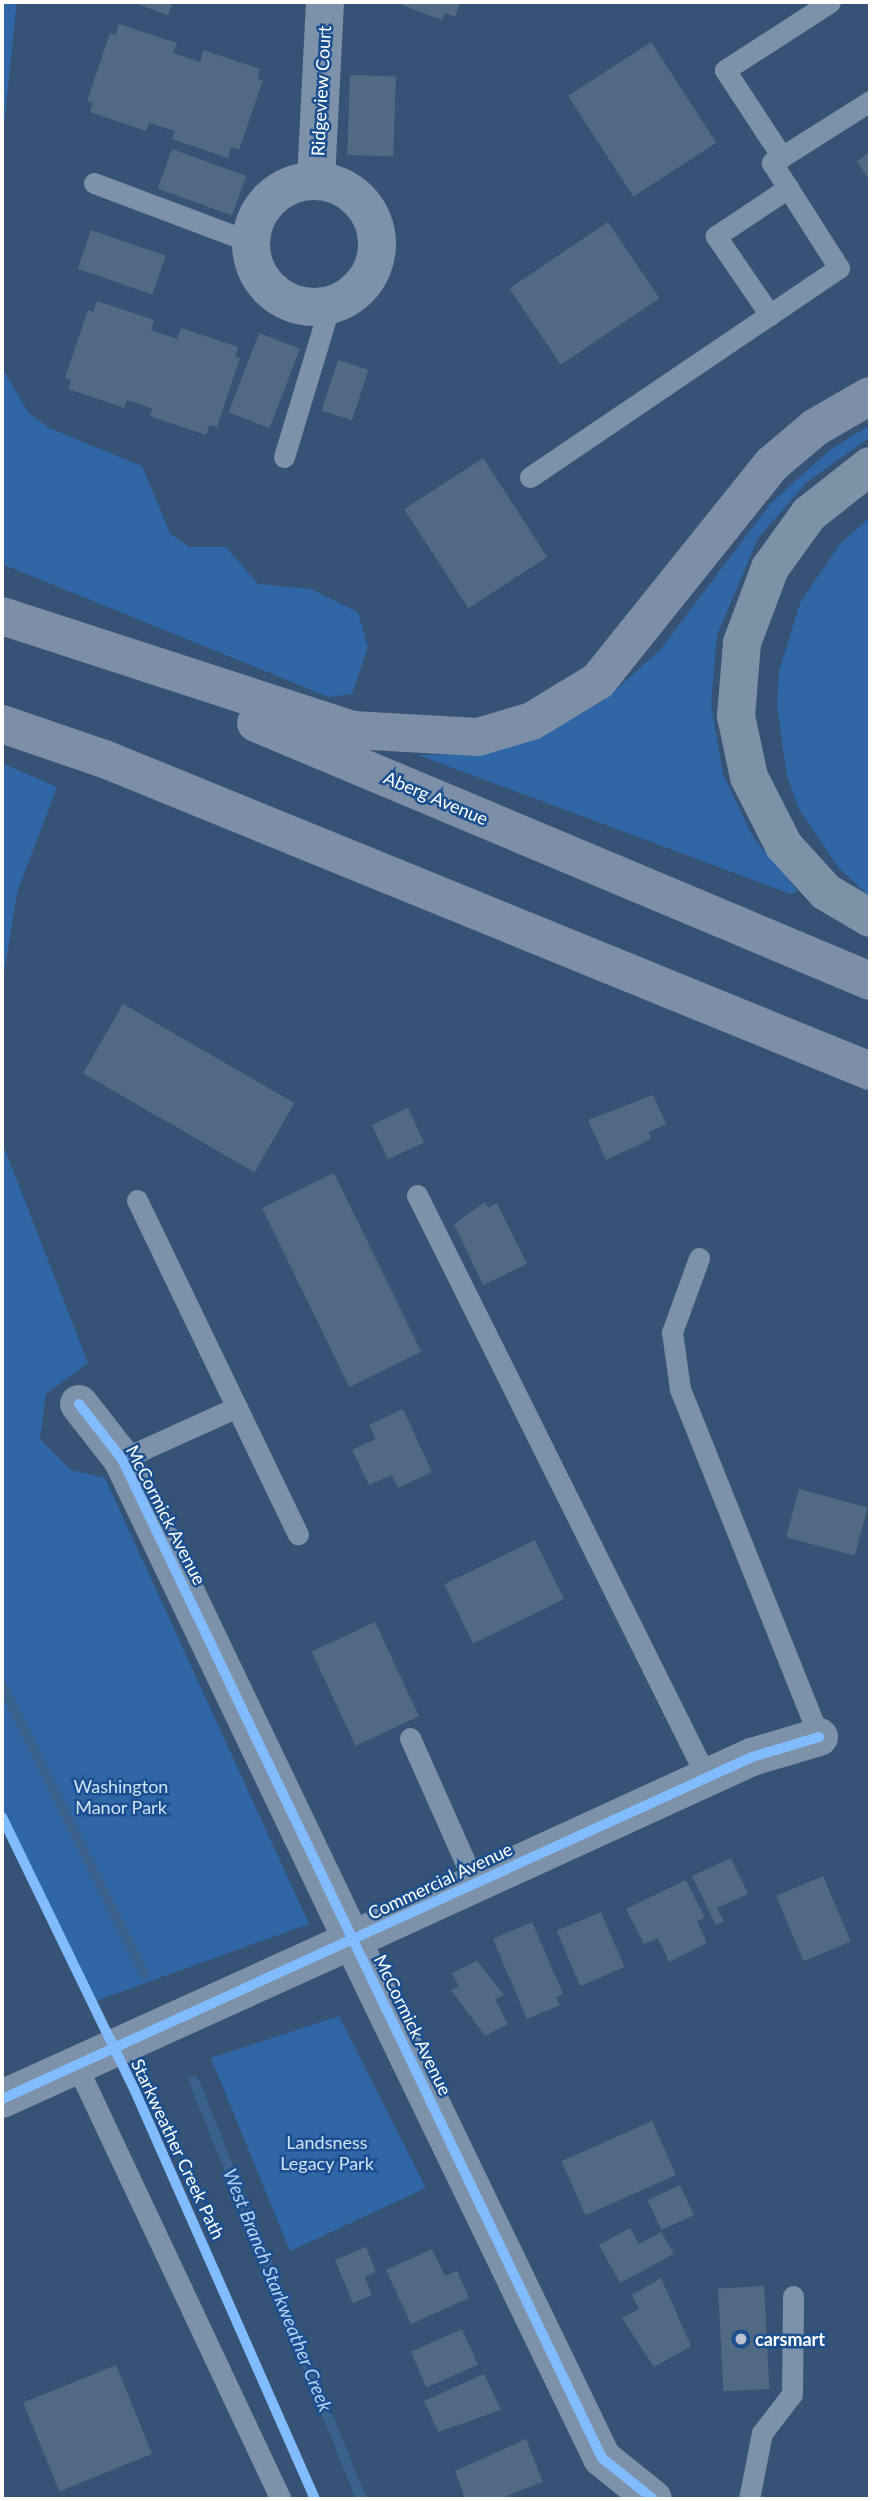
<!DOCTYPE html>
<style>
body{margin:0}
#map{position:relative;width:872px;height:2501px;overflow:hidden;background:#365274;font-family:Lato,sans-serif}
div>[style]{position:absolute}
.green>*{inset:0;background:#2f66a5}
.stream>*{height:10px;margin:-5px;padding:0 5px;transform-origin:5px;border-radius:5px;background:#3b618d}
.building>*{inset:0;background:#526984;transform-origin:0 0}
.service>*{height:21px;margin:-10.5px;padding:0 10.5px;transform-origin:10.5px;border-radius:10.5px;background:#7d92a8}
.minor>*{height:38px;margin:-19px;padding:0 19px;transform-origin:19px;border-radius:19px;background:#7d92a8}
.minor>.ring{margin:-19px;padding:0;box-sizing:content-box;background:none;border:38px solid #7d92a8;border-radius:50%}
.tertiary>*{height:38px;margin:-19px;padding:0 19px;transform-origin:19px;border-radius:19px;background:#7d92a8}
.primary>*{height:38px;margin:-19px;padding:0 19px;transform-origin:19px;border-radius:19px;background:#7d8ea7}
.motorway>*{height:38px;margin:-19px;padding:0 19px;transform-origin:19px;border-radius:19px;background:#7e92a7}
.cycleway>*{height:10px;margin:-5px;padding:0 5px;transform-origin:5px;border-radius:5px;background:#80bcff}
.dots>*{width:19px;height:19px;translate:-50% -50%;box-sizing:border-box;border:4px solid #1b4f8f;border-radius:50%}
span{translate:-50% -50%;white-space:nowrap;text-align:center;line-height:1.15;-webkit-text-stroke:5px #1b4f8f;paint-order:stroke}
.street-label{font-size:18px;color:#fff}
.park-label{font-size:18px;color:#cfe3fa}
.poi-label{font-size:18px;color:#fff;font-weight:700}
.left{translate:0 -50%;text-align:left}
.water-label{font-size:19px;color:#b5d3f5;font-style:italic}
.frame{position:absolute;inset:0;border:4px solid #fff;pointer-events:none}
</style>
<div id="map">
<div class="green">
<div style="clip-path:polygon(2px 2px,17px 2px,2px 144px)"></div>
<div style="clip-path:polygon(2px 368px,29px 413px,49px 428px,142px 466px,170px 533px,189px 547px,226px 547px,258px 584px,311px 589px,358px 612px,368px 647px,352px 694px,329px 697px,2px 564px)"></div>
<div style="clip-path:polygon(870px 425px,870px 437px,807px 482px,758px 538px,717px 635px,711px 705px,723px 774px,753px 837px,798px 891px,791px 894px,418px 755px,458px 754px,534px 736px,603px 701px,660px 650px,771px 503px,831px 449px)"></div>
<div style="clip-path:polygon(870px 517px,870px 897px,838px 867px,799px 809px,787px 776px,777px 706px,779px 671px,800px 603px,840px 544px)"></div>
<div style="clip-path:polygon(2px 763px,57px 787px,17px 893px,2px 986px)"></div>
<div style="clip-path:polygon(2px 1142px,88px 1363px,46px 1394px,40px 1439px,71px 1470px,105px 1478px,309px 1924px,90px 2003px,2px 1823px)"></div>
<div style="clip-path:polygon(339px 2016px,426px 2188px,290px 2251px,211px 2058px)"></div>
</div>
<div class="stream">
<div style="left:2px;top:1685px;width:323px;rotate:63.8deg"></div>
<div style="left:194px;top:2081px;width:450px;rotate:68.2deg"></div>
</div>
<div class="building">
<div style="clip-path:polygon(131px 2px,173px 2px,168px 15px)"></div>
<div style="clip-path:polygon(394px 2px,460px 2px,455px 17px,445px 13px,442px 20px)"></div>
<div style="clip-path:polygon(119px 24px,177px 43px,173px 53px,200px 62px,203px 50px,260px 69px,257px 79px,263px 80px,239px 150px,231px 147px,228px 158px,172px 139px,175px 131px,149px 123px,146px 131px,90px 112px,93px 103px,87px 101px,110px 33px,116px 35px)"></div>
<div style="left:651px;top:42px;width:120px;height:99px;rotate:57deg"></div>
<div style="left:350px;top:75px;width:46px;height:80px;rotate:2deg"></div>
<div style="left:172px;top:149px;width:79px;height:42px;rotate:20deg"></div>
<div style="clip-path:polygon(870px 152px,870px 181px,857px 161px)"></div>
<div style="left:608px;top:222px;width:92px;height:119px;rotate:56deg"></div>
<div style="left:91px;top:230px;width:79px;height:41px;rotate:19deg"></div>
<div style="clip-path:polygon(97px 301px,154px 320px,151px 330px,177px 339px,181px 328px,238px 347px,235px 356px,240px 358px,217px 427px,209px 425px,206px 435px,150px 416px,153px 409px,127px 400px,124px 408px,68px 389px,71px 380px,65px 378px,88px 310px,93px 312px)"></div>
<div style="left:259px;top:333px;width:44px;height:85px;rotate:21deg"></div>
<div style="left:338px;top:360px;width:32px;height:53px;rotate:18deg"></div>
<div style="left:483px;top:458px;width:118px;height:94px;rotate:57deg"></div>
<div style="left:123px;top:1004px;width:198px;height:80px;rotate:30deg"></div>
<div style="clip-path:polygon(653px 1095px,666px 1124px,649px 1132px,651px 1139px,606px 1160px,588px 1120px)"></div>
<div style="left:408px;top:1108px;width:38px;height:40px;rotate:65deg"></div>
<div style="left:334px;top:1173px;width:199px;height:80px;rotate:64deg"></div>
<div style="clip-path:polygon(485px 1202px,488px 1208px,497px 1203px,527px 1264px,483px 1285px,454px 1224px)"></div>
<div style="clip-path:polygon(403px 1409px,432px 1472px,398px 1488px,392px 1475px,369px 1485px,352px 1450px,376px 1439px,369px 1425px)"></div>
<div style="left:799px;top:1489px;width:71px;height:50px;rotate:15deg"></div>
<div style="left:535px;top:1540px;width:66px;height:101px;rotate:64deg"></div>
<div style="left:375px;top:1622px;width:104px;height:70px;rotate:65deg"></div>
<div style="clip-path:polygon(731px 1858px,748px 1894px,717px 1908px,724px 1921px,716px 1925px,692px 1876px)"></div>
<div style="left:823px;top:1876px;width:71px;height:51px;rotate:67deg"></div>
<div style="clip-path:polygon(686px 1880px,705px 1918px,697px 1921px,707px 1943px,669px 1962px,658px 1938px,644px 1944px,626px 1909px)"></div>
<div style="left:601px;top:1912px;width:60px;height:48px;rotate:67deg"></div>
<div style="clip-path:polygon(532px 1922px,563px 1994px,556px 1997px,560px 2005px,527px 2019px,493px 1939px)"></div>
<div style="clip-path:polygon(477px 1961px,504px 1995px,495px 1999px,508px 2024px,485px 2036px,451px 1990px,459px 1987px,452px 1973px)"></div>
<div style="left:652px;top:2121px;width:59px;height:99px;rotate:66deg"></div>
<div style="left:680px;top:2185px;width:33px;height:36px;rotate:65deg"></div>
<div style="clip-path:polygon(630px 2228px,639px 2244px,661px 2232px,674px 2254px,620px 2283px,599px 2245px)"></div>
<div style="clip-path:polygon(366px 2247px,376px 2272px,365px 2277px,372px 2295px,353px 2303px,335px 2260px)"></div>
<div style="clip-path:polygon(432px 2249px,445px 2276px,457px 2271px,469px 2298px,411px 2324px,386px 2270px)"></div>
<div style="clip-path:polygon(661px 2278px,691px 2346px,654px 2367px,622px 2318px,639px 2309px,632px 2295px)"></div>
<div style="left:764px;top:2286px;width:103px;height:46px;rotate:87deg"></div>
<div style="left:462px;top:2329px;width:39px;height:56px;rotate:66deg"></div>
<div style="left:116px;top:2365px;width:96px;height:100px;rotate:68deg"></div>
<div style="clip-path:polygon(484px 2374px,501px 2410px,438px 2432px,424px 2401px)"></div>
<div style="clip-path:polygon(526px 2439px,543px 2482px,499px 2499px,465px 2499px,455px 2471px)"></div>
</div>
<div class="service">
<div style="left:782px;top:157px;width:104px;rotate:-123.2deg"></div>
<div style="left:725px;top:70px;width:125px;rotate:-32.9deg"></div>
<div style="left:94px;top:183px;width:168px;rotate:20.6deg"></div>
<div style="left:770px;top:315px;width:96px;rotate:-124.4deg"></div>
<div style="left:716px;top:236px;width:87px;rotate:-33.7deg"></div>
<div style="left:284px;top:457px;width:159px;rotate:-73.2deg"></div>
<div style="left:530px;top:477px;width:373px;rotate:-34.1deg"></div>
<div style="left:839px;top:268px;width:125px;rotate:-122.5deg"></div>
<div style="left:772px;top:163px;width:116px;rotate:-32.3deg"></div>
<div style="left:417px;top:1195px;width:651px;rotate:63.55deg"></div>
<div style="left:137px;top:1200px;width:371px;rotate:64.3deg"></div>
<div style="left:699px;top:1258px;width:79px;rotate:110deg"></div>
<div style="left:672px;top:1332px;width:58px;rotate:82deg"></div>
<div style="left:680px;top:1389px;width:375px;rotate:68.2deg"></div>
<div style="left:122px;top:1459px;width:126px;rotate:-24.3deg"></div>
<div style="left:410px;top:1738px;width:160px;rotate:66deg"></div>
<div style="left:75px;top:2062px;width:483px;rotate:64.8deg"></div>
<div style="left:749px;top:2499px;width:67px;rotate:-78.9deg"></div>
<div style="left:762px;top:2433px;width:49px;rotate:-52.4deg"></div>
<div style="left:792px;top:2394px;width:98px;rotate:-89.4deg"></div>
</div>
<div class="minor">
<div style="left:316px;top:180px;width:178px;rotate:-87.1deg"></div>
<div class="ring" style="left:251px;top:181px;width:88px;height:88px"></div>
<div style="left:79px;top:1404px;width:70px;rotate:52deg"></div>
<div style="left:122px;top:1459px;width:533px;rotate:64.44deg"></div>
<div style="left:352px;top:1940px;width:440px;rotate:-24.6deg"></div>
<div style="left:752px;top:1757px;width:70px;rotate:-16.6deg"></div>
</div>
<div class="tertiary">
<div style="left:2px;top:2099px;width:384px;rotate:-24.4deg"></div>
<div style="left:352px;top:1940px;width:575px;rotate:64.24deg"></div>
<div style="left:602px;top:2458px;width:65px;rotate:38.8deg"></div>
</div>
<div class="primary">
<div style="left:2px;top:616px;width:369px;rotate:18deg"></div>
<div style="left:353px;top:730px;width:125px;rotate:3.2deg"></div>
<div style="left:478px;top:737px;width:56px;rotate:-16.5deg"></div>
<div style="left:532px;top:721px;width:77px;rotate:-31.2deg"></div>
<div style="left:598px;top:681px;width:278px;rotate:-51.3deg"></div>
<div style="left:772px;top:464px;width:57px;rotate:-40.1deg"></div>
<div style="left:816px;top:427px;width:62px;rotate:-29.9deg"></div>
<div style="left:256px;top:723px;width:666px;rotate:22.79deg"></div>
<div style="left:2px;top:724px;width:111px;rotate:18.9deg"></div>
<div style="left:107px;top:760px;width:824px;rotate:22.18deg"></div>
</div>
<div class="motorway">
<div style="left:870px;top:466px;width:78px;rotate:141.8deg"></div>
<div style="left:809px;top:514px;width:67px;rotate:125.8deg"></div>
<div style="left:770px;top:568px;width:80px;rotate:110.5deg"></div>
<div style="left:742px;top:643px;width:73px;rotate:94.7deg"></div>
<div style="left:736px;top:716px;width:62px;rotate:78deg"></div>
<div style="left:749px;top:777px;width:77px;rotate:63.1deg"></div>
<div style="left:784px;top:846px;width:62px;rotate:47.6deg"></div>
<div style="left:826px;top:892px;width:51px;rotate:30.6deg"></div>
</div>
<div class="cycleway">
<div style="left:79px;top:1404px;width:70px;rotate:52deg"></div>
<div style="left:122px;top:1459px;width:1108px;rotate:64.34deg"></div>
<div style="left:602px;top:2458px;width:65px;rotate:38.8deg"></div>
<div style="left:2px;top:1817px;width:305px;rotate:64.1deg"></div>
<div style="left:135px;top:2091px;width:446px;rotate:66.2deg"></div>
<div style="left:2px;top:2099px;width:824px;rotate:-24.51deg"></div>
<div style="left:752px;top:1757px;width:70px;rotate:-16.6deg"></div>
</div>
<div class="dots">
<div style="left:741px;top:2339px;background:#b9c2ce"></div>
</div>
<div class="street-label">
<span style="left:321px;top:91px;rotate:-87deg">Ridgeview Court</span>
<span style="left:436px;top:798px;rotate:23deg">Aberg Avenue</span>
<span style="left:166px;top:1515px;rotate:63deg">McCormick Avenue</span>
<span style="left:440px;top:1881px;rotate:-25deg">Commercial Avenue</span>
<span style="left:413px;top:2025px;rotate:64deg">McCormick Avenue</span>
<span style="left:178px;top:2149px;rotate:65deg">Starkweather Creek Path</span>
</div>
<div class="park-label">
<span style="left:121px;top:1797px">Washington<br>Manor Park</span>
<span style="left:327px;top:2153px">Landsness<br>Legacy Park</span>
</div>
<div class="poi-label">
<span class="left" style="left:755px;top:2339px">carsmart</span>
</div>
<div class="water-label">
<span style="left:278px;top:2290px;rotate:68deg">West Branch Starkweather Creek</span>
</div>
<div class="frame"></div>
</div>
